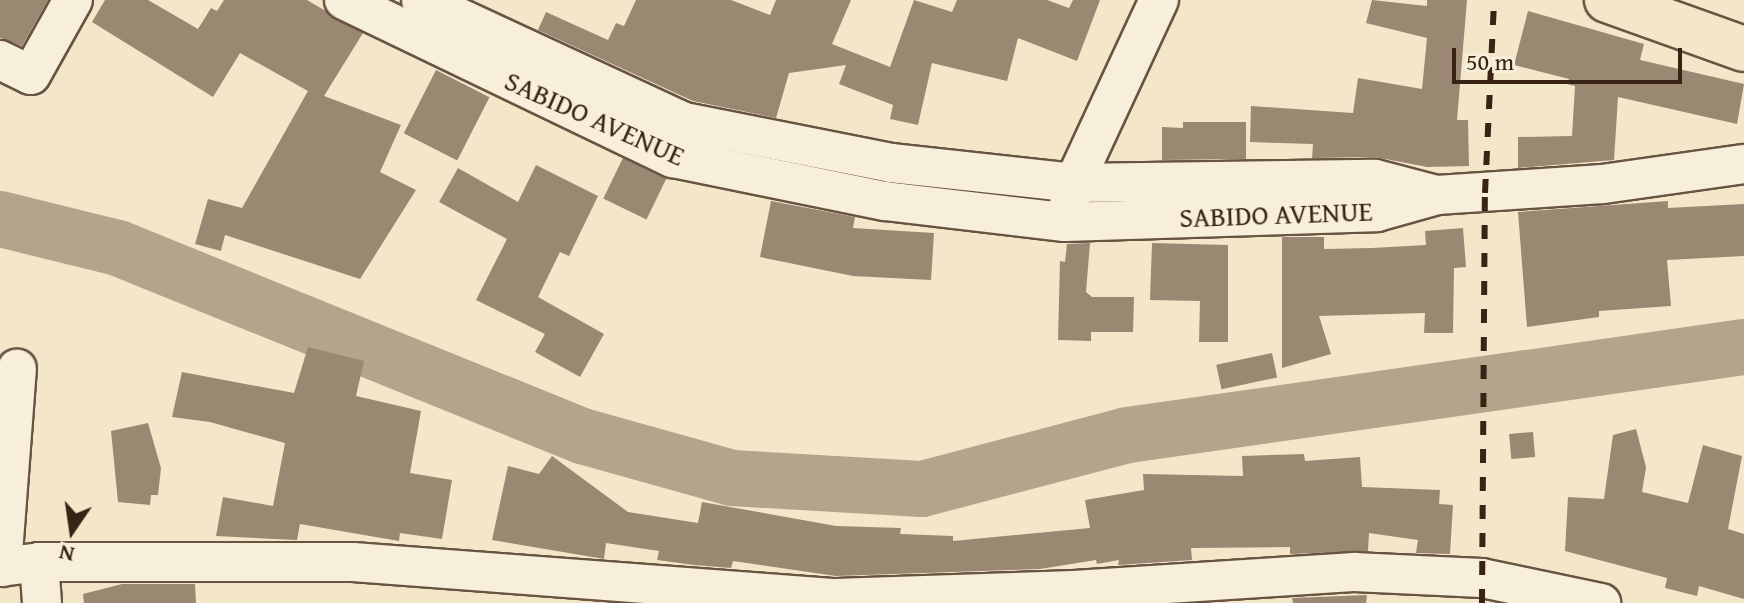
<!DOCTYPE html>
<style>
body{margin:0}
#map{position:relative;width:1744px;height:603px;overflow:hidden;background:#f4e6c8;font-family:"Gentium Book Plus",serif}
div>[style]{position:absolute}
.river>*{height:56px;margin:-28px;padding:0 28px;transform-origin:28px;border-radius:28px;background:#b4a48b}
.building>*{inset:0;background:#9a8872;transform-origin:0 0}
.roads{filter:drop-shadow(2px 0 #675441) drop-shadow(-2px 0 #675441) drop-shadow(0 2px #675441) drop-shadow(0 -2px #675441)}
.minor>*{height:38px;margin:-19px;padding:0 19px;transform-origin:19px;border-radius:19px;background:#f8efdb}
.major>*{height:44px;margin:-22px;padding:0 22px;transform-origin:22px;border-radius:22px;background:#f4e6c8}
.rail>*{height:6px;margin-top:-3px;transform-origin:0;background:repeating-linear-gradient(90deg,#382314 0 14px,transparent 0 28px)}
span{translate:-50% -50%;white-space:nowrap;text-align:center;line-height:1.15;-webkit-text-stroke:6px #f8efdb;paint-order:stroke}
.street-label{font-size:28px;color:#382314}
.north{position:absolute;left:32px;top:491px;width:80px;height:80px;-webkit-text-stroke:6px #f8efdb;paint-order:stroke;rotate:193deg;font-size:22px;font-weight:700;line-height:32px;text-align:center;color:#382314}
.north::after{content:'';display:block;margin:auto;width:28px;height:36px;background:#382314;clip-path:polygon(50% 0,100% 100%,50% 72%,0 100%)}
.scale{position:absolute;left:1452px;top:48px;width:230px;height:36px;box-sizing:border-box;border:4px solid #382314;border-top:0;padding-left:10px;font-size:24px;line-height:28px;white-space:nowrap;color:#382314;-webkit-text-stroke:6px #f8efdb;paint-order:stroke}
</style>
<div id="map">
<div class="river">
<div style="left:0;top:219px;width:122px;rotate:13.8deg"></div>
<div style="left:118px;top:248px;width:501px;rotate:22.06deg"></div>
<div style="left:582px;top:436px;width:156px;rotate:15.6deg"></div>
<div style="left:732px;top:478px;width:190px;rotate:3.3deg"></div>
<div style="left:922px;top:489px;width:213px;rotate:-14.7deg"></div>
<div style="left:1128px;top:435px;width:622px;rotate:-8.13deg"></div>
</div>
<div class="building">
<div style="clip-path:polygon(0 0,48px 0,22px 46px,0 38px)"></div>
<div style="clip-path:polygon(105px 0,148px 0,198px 29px,211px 8px,217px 11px,224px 0,307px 0,363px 33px,324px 96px,401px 125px,380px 172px,416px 190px,360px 279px,225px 235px,221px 251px,195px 244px,208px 199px,242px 208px,308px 91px,240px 53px,213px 97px,92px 22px)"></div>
<div style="clip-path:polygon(636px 0,731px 0,770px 15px,776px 0,851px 0,832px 44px,890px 67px,914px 0,952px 12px,957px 0,1047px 0,1069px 8px,1073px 0,1100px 0,1077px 61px,1018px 38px,1007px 81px,932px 63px,918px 125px,890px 119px,893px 105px,839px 84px,846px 65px,789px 73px,776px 118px,693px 101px,538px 30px,546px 12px,608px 40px,616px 23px,624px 26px)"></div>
<div style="clip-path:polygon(1372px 0,1427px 6px,1427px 0,1467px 0,1457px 120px,1468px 120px,1469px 166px,1427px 167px,1375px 157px,1312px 158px,1313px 144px,1250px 142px,1251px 106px,1353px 113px,1358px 78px,1422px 89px,1427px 38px,1366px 23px)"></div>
<div style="clip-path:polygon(1528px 11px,1644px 44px,1640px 60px,1744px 84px,1737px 124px,1618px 97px,1614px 160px,1518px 168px,1518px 137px,1572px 136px,1575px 86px,1567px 84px,1569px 79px,1514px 65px)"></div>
<div style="left:436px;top:70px;width:60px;height:71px;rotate:27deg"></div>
<div style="clip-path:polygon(1183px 122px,1246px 122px,1246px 159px,1162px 160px,1162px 127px,1183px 128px)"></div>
<div style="left:623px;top:158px;width:48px;height:45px;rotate:26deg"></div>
<div style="clip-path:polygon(536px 165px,598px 196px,569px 256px,560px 252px,538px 297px,604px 334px,580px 377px,535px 352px,545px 334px,476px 300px,507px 239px,439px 202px,458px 168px,518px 202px)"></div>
<div style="clip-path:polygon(771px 201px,855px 217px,853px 228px,934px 233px,931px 280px,853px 276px,760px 257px)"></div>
<div style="clip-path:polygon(1668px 201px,1668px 208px,1744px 204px,1744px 256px,1667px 260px,1671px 306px,1599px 311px,1599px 317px,1527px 327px,1518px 212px)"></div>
<div style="clip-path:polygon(1463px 228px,1466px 267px,1454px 268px,1453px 333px,1424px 333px,1425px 313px,1319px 316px,1331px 354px,1282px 368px,1282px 237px,1324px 237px,1324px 249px,1372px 248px,1426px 245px,1425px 231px)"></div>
<div style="clip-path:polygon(1090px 243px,1086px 292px,1092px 297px,1134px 297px,1133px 332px,1091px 332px,1091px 341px,1058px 340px,1060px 261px,1065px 262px,1067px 244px)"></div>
<div style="clip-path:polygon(1152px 243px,1228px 245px,1228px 342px,1199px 342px,1200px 301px,1150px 300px)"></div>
<div style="clip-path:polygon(308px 347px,364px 361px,356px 396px,421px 411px,410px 473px,452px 480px,442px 539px,400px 533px,399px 541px,300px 524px,297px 540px,216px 536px,223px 497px,273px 506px,285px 443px,210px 422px,172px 417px,182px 372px,294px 393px)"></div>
<div style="left:1272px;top:353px;width:25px;height:57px;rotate:78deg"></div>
<div style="clip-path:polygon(148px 423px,161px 468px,158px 495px,151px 495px,150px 505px,118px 502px,111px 431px)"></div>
<div style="clip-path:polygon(1636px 429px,1646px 467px,1642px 492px,1688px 503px,1703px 445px,1742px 456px,1728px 529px,1744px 534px,1744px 599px,1699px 586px,1697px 596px,1665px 588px,1667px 578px,1565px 551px,1568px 497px,1604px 499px,1613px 435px)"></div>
<div style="left:1533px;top:432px;width:25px;height:24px;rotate:85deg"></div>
<div style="clip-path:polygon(1304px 454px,1305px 461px,1360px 457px,1362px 487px,1440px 490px,1439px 504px,1453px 505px,1450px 554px,1416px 553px,1418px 540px,1369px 533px,1368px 551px,1290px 554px,1290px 547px,1191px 548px,1192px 560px,1118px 565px,1119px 560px,1097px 564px,1096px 560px,1040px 569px,836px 576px,733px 561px,731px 568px,694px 565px,657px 560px,659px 551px,606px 543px,604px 559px,492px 540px,508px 466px,539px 474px,552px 456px,628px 512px,698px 523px,702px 502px,836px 526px,901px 528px,900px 534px,953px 536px,953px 541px,1090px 528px,1085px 500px,1144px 490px,1143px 474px,1243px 476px,1242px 456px)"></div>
<div style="clip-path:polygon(122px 584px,195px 584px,196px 603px,84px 603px,83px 594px)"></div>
<div style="clip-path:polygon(1367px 595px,1366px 603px,1293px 603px,1292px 598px)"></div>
</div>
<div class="roads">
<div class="minor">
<div style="left:344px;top:0;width:365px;rotate:25.7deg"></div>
<div style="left:673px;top:158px;width:216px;rotate:11.5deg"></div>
<div style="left:885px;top:201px;width:181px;rotate:6.7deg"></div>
<div style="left:1065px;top:222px;width:312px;rotate:-1.8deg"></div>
<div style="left:1377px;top:212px;width:62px;rotate:-15.8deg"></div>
<div style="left:1437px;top:195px;width:166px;rotate:-3.8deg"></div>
<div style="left:1603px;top:184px;width:142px;rotate:-8.1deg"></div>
<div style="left:421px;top:0;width:290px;rotate:24.9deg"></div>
<div style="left:684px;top:122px;width:211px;rotate:11.2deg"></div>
<div style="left:891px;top:163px;width:184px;rotate:6.2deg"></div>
<div style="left:1074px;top:183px;width:301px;rotate:-0.8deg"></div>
<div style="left:1375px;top:179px;width:64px;rotate:14.5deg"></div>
<div style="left:0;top:60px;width:34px;rotate:26deg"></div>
<div style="left:31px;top:75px;width:86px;rotate:-60.8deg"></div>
<div style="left:1069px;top:204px;width:22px;rotate:-77deg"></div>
<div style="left:1074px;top:183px;width:202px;rotate:-65.1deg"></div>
<div style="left:39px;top:562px;width:41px;rotate:85.8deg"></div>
<div style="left:0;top:567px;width:39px;rotate:-7deg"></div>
<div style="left:39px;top:562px;width:314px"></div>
<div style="left:353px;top:562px;width:484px;rotate:4.3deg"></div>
<div style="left:836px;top:598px;width:238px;rotate:-1.9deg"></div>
<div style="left:1074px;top:590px;width:281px;rotate:-3.7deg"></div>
<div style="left:1354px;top:572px;width:128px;rotate:2.7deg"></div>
<div style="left:1482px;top:578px;width:122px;rotate:11.9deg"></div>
<div style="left:2px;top:567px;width:199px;rotate:-85.7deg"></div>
</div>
<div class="major">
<div style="left:1607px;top:0;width:145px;rotate:19.7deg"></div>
</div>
</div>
<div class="rail">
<div style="left:1482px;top:603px;width:410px;rotate:-89.6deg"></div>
<div style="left:1485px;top:193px;width:193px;rotate:-87.3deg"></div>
</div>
<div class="street-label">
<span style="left:595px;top:118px;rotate:24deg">SABIDO AVENUE</span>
<span style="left:1276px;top:214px;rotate:-2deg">SABIDO AVENUE</span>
</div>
<div class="north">N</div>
<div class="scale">50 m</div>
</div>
